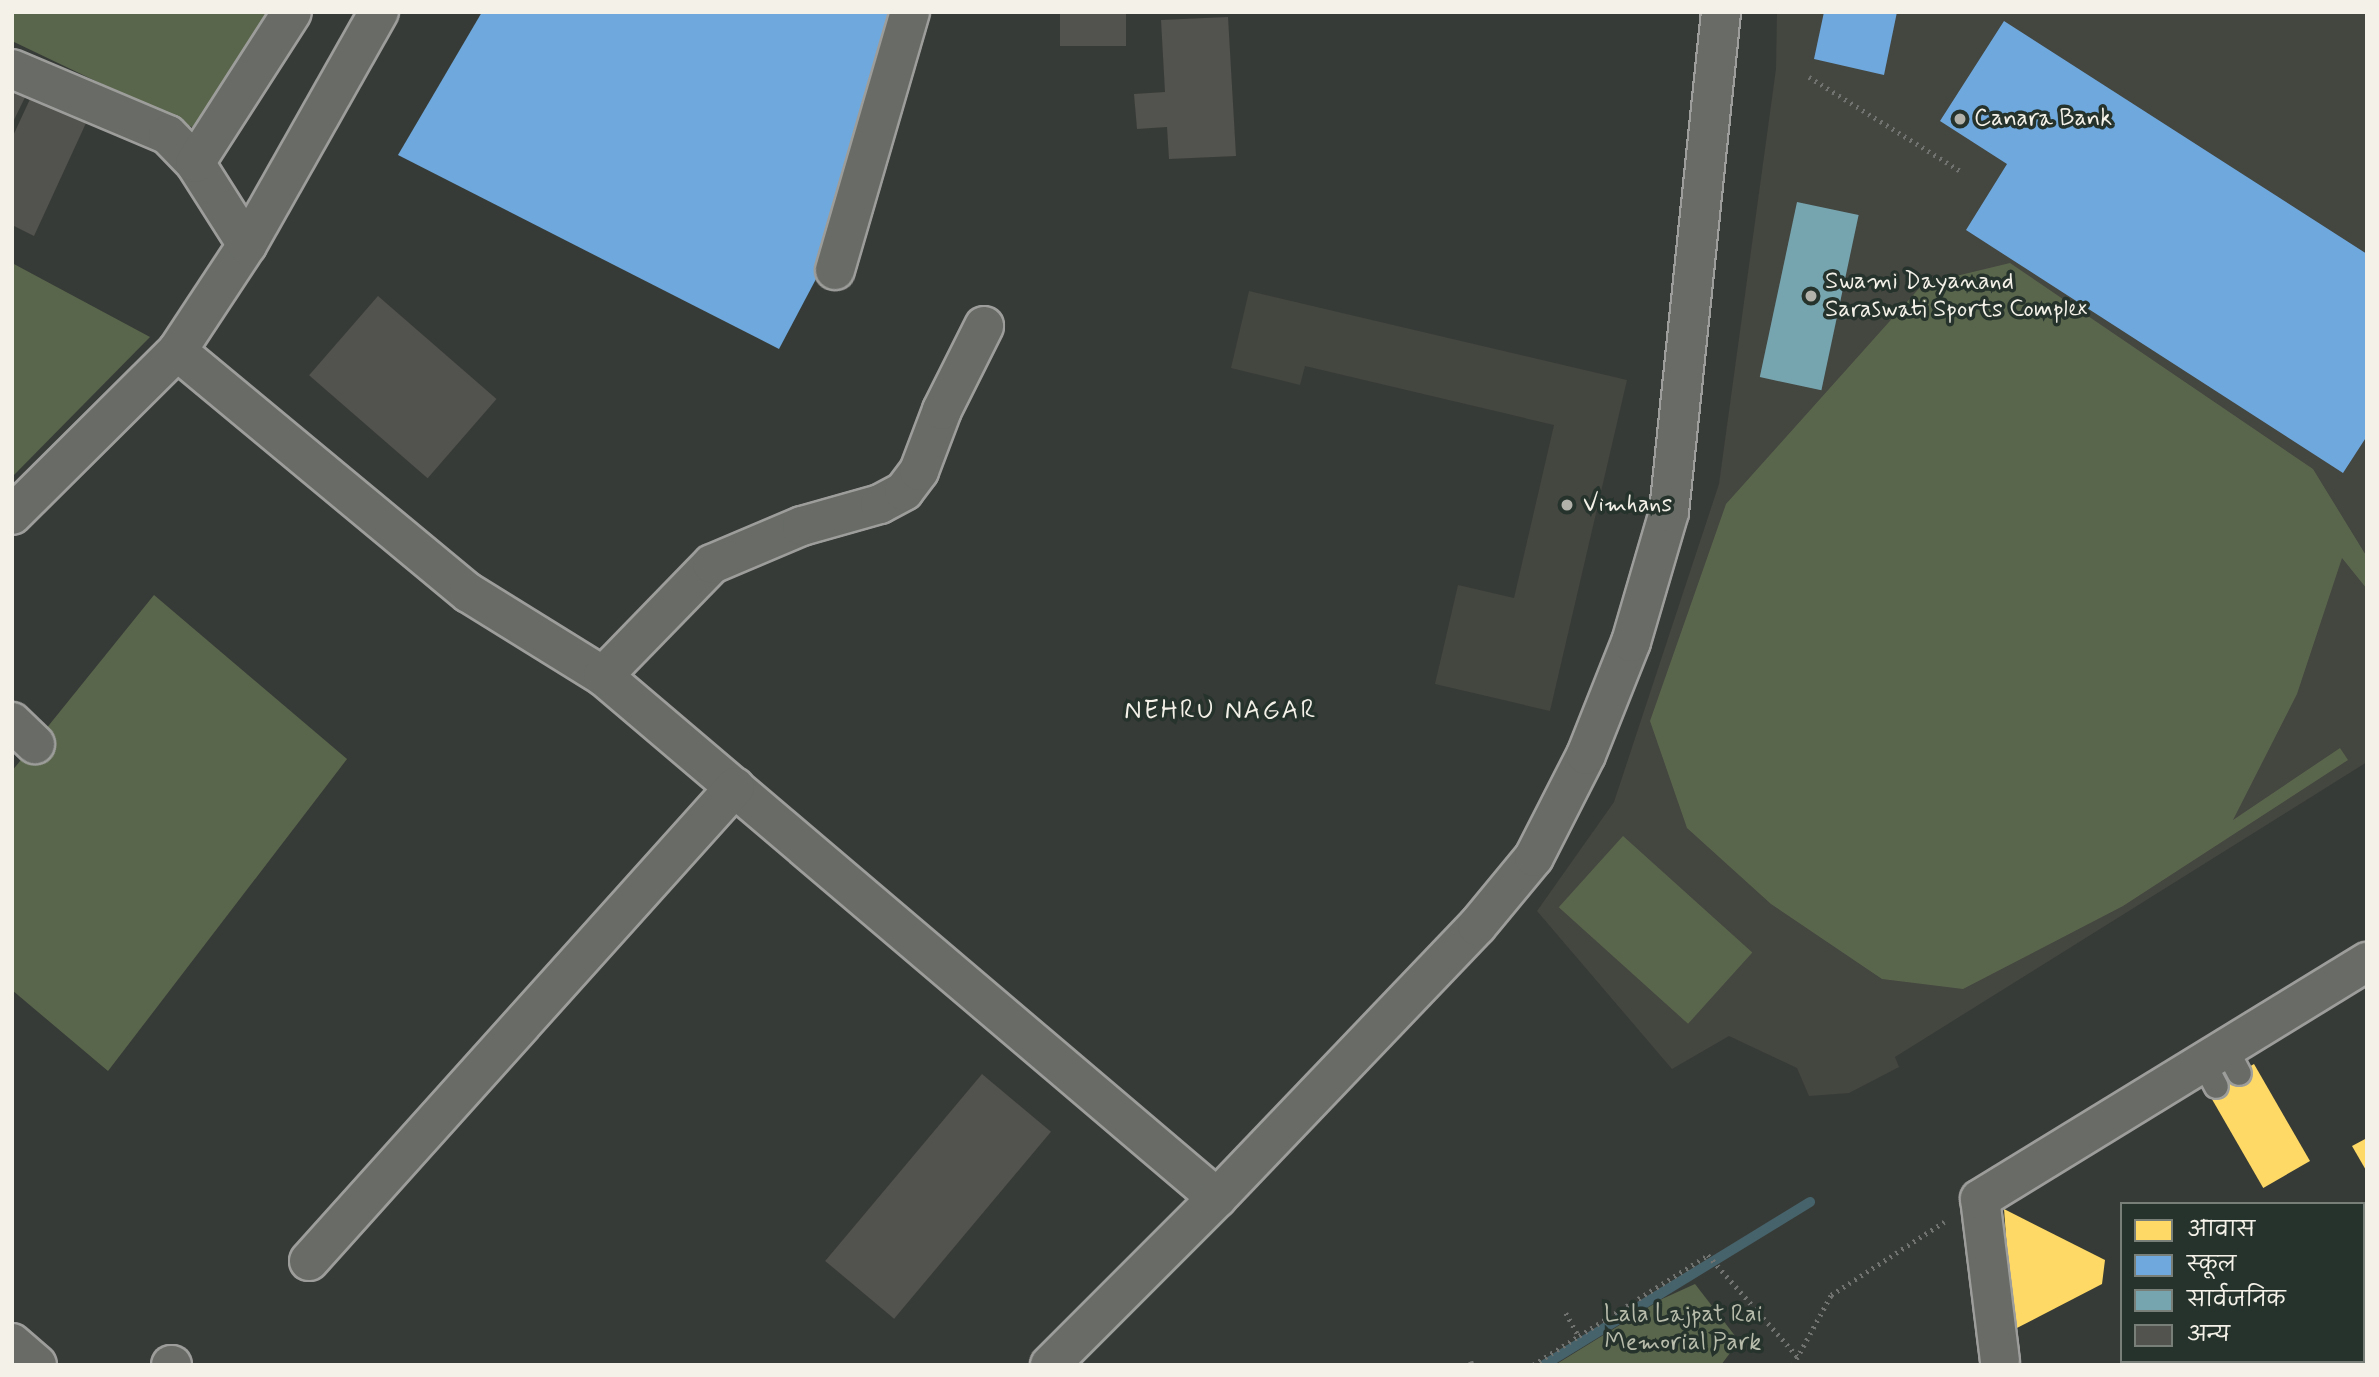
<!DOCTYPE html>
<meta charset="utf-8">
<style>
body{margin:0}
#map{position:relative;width:2379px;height:1377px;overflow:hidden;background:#373b37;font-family:Mynerve,"Playpen Sans Deva",sans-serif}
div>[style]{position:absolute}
.built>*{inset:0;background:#444640}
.green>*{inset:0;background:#5a664c;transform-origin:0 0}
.homes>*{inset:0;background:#ffd966;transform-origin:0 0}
.schools>*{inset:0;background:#6fa8dc}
.public>*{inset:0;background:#76a5af;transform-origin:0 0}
.stream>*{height:10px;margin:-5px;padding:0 5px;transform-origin:5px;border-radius:5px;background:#46626a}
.building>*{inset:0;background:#52524e;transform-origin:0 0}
.path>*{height:4.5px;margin-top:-2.25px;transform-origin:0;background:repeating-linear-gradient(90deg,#707370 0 2px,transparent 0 7px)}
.roads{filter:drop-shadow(2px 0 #9d9e9b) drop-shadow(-2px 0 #9d9e9b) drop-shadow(0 2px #9d9e9b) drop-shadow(0 -2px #9d9e9b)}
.service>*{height:23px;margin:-11.5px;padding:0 11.5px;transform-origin:11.5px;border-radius:11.5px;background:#686b66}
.minor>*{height:38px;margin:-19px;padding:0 19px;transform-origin:19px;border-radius:19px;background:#686b66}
.dots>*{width:19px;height:19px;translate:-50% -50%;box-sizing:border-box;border:4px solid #26332d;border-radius:50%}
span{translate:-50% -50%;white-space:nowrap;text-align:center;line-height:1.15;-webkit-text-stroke:7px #26332d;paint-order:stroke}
.poi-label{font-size:24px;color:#f4f1e8}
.left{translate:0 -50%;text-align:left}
.park-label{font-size:24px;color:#b8bcab}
.neighbourhood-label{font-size:26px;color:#f4f1e8;letter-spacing:2px}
.frame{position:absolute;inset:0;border:14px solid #f4f1e8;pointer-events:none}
.legend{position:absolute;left:2120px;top:1202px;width:245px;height:161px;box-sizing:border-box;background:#26332d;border:2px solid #787f78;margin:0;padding:9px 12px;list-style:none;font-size:21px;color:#f4f1e8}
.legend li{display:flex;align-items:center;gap:14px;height:35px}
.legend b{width:35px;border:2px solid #787f78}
</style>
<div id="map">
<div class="built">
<div style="clip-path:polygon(1777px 12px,2367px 12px,2367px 762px,1895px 1057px,1899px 1067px,1849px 1093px,1809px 1096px,1797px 1068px,1729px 1036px,1672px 1069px,1537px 911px,1614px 802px,1719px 484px,1776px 69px)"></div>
<div style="clip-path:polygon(1249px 291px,1627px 380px,1550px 711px,1435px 684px,1458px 585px,1514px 598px,1554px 425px,1305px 366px,1300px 385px,1231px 368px)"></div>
</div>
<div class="green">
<div style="clip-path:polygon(12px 12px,267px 12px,194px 128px,12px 41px)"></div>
<div style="clip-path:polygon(12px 263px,150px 337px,12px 477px)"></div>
<div style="clip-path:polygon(2010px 263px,2313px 469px,2367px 557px,2367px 589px,2342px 558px,2297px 694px,2233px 820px,2340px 748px,2348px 760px,2123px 906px,1963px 989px,1882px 979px,1771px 904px,1687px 828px,1650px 721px,1726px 504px,1923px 284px)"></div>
<div style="clip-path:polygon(154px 595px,347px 759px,108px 1071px,12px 990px,12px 771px)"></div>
<div style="left:1623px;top:836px;width:174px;height:96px;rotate:42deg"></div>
<div style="clip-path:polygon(1695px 1284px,1739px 1341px,1721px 1365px,1555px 1365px,1662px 1299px)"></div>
</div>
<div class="homes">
<div style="left:2254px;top:1064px;width:112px;height:54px;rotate:60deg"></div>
<div style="clip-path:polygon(2367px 1138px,2367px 1172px,2352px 1146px)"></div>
<div style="clip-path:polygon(2004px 1209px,2105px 1260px,2102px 1284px,2013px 1330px)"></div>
</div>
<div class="schools">
<div style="clip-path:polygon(482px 12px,897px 12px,816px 279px,779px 349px,398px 155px)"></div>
<div style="clip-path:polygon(1824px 12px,1897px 12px,1884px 75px,1814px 59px)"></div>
<div style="clip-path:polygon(2004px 21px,2367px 254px,2367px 436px,2343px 473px,1966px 230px,2007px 164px,1940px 121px)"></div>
</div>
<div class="public">
<div style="left:1797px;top:202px;width:63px;height:179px;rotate:12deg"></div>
</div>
<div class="stream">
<div style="left:1544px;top:1365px;width:312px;rotate:-31.5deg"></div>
</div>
<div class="building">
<div style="left:1060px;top:12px;width:66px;height:34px"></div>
<div style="clip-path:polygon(1228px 17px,1236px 156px,1169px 159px,1167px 127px,1137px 129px,1134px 94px,1165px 92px,1161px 20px)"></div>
<div style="clip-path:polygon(12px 73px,32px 83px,12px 124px)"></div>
<div style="clip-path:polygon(37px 84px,92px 110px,34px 236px,12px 225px,12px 138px)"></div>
<div style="left:378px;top:296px;width:157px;height:105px;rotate:41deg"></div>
<div style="left:982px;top:1074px;width:90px;height:244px;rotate:40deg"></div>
</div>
<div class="path">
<div style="left:1809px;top:77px;width:180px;rotate:31.8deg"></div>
<div style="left:1566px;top:1313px;width:26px;rotate:61deg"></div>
<div style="left:1579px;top:1336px;width:152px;rotate:-32.1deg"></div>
<div style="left:1708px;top:1255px;width:136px;rotate:48.6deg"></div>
<div style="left:1471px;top:1361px;width:4px;rotate:76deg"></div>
<div style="left:1533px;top:1365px;width:54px;rotate:-32.2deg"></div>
<div style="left:1793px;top:1365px;width:80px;rotate:-61.5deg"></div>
<div style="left:1831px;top:1295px;width:135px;rotate:-32.9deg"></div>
</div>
<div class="roads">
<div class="service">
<div style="left:2226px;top:1049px;width:27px;rotate:62deg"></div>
<div style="left:2203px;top:1062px;width:27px;rotate:62deg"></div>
</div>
<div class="minor">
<div style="left:12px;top:69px;width:169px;rotate:22.9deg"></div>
<div style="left:168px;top:135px;width:39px;rotate:46deg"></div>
<div style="left:195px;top:163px;width:97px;rotate:57.6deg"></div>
<div style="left:195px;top:163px;width:179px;rotate:-57.3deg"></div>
<div style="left:835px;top:270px;width:269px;rotate:-73.8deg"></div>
<div style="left:177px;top:351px;width:379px;rotate:39.7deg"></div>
<div style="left:469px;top:593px;width:158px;rotate:31.8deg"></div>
<div style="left:603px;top:676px;width:806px;rotate:40.37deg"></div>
<div style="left:12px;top:515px;width:233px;rotate:-44.8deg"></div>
<div style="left:177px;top:351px;width:127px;rotate:-56.6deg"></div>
<div style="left:247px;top:245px;width:268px;rotate:-60.5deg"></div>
<div style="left:603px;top:676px;width:156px;rotate:-45.8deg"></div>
<div style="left:712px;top:564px;width:98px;rotate:-22.9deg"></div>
<div style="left:802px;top:526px;width:81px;rotate:-15.8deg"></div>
<div style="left:880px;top:504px;width:27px;rotate:-28deg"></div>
<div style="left:904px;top:491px;width:25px;rotate:-53deg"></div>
<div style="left:919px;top:471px;width:65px;rotate:-69.3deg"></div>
<div style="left:942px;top:410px;width:94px;rotate:-63.4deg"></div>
<div style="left:12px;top:722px;width:32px;rotate:44deg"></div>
<div style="left:309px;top:1261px;width:637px;rotate:-48.05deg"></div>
<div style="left:2363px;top:1265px;width:4px;rotate:27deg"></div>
<div style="left:12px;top:1343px;width:33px;rotate:41deg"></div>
<div style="left:2363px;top:1346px;width:7px;rotate:-56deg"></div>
<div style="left:2000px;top:1361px;width:163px;rotate:-97deg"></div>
<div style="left:1980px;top:1199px;width:454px;rotate:-31.5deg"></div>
<div style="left:171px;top:1365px;width:1px"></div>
<div style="left:1050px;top:1365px;width:236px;rotate:-45deg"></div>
<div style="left:1217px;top:1198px;width:376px;rotate:-46.3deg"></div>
<div style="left:1477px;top:926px;width:89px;rotate:-50.4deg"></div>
<div style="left:1534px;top:857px;width:114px;rotate:-63deg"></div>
<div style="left:1586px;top:755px;width:122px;rotate:-68.3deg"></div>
<div style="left:1631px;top:642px;width:135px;rotate:-73.7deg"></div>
<div style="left:1669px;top:512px;width:503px;rotate:-84.06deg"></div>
</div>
</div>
<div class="dots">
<div style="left:1960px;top:119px;background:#b2b1aa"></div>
<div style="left:1811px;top:296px;background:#b2b1aa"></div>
<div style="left:1567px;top:505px;background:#b2b1aa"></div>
</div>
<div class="poi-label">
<span class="left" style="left:1974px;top:119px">Canara Bank</span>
<span class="left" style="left:1825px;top:296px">Swami Dayanand<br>Saraswati Sports Complex</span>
<span class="left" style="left:1583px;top:505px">Vimhans</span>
</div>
<div class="park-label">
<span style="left:1683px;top:1329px">Lala Lajpat Rai<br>Memorial Park</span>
</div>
<div class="neighbourhood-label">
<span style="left:1221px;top:712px">NEHRU NAGAR</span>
</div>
<div class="frame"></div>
<ul class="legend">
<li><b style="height:19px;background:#ffd966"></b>आवास</li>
<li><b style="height:19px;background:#6fa8dc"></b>स्कूल</li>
<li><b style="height:19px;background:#76a5af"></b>सार्वजनिक</li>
<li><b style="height:19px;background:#52524e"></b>अन्य</li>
</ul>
</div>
